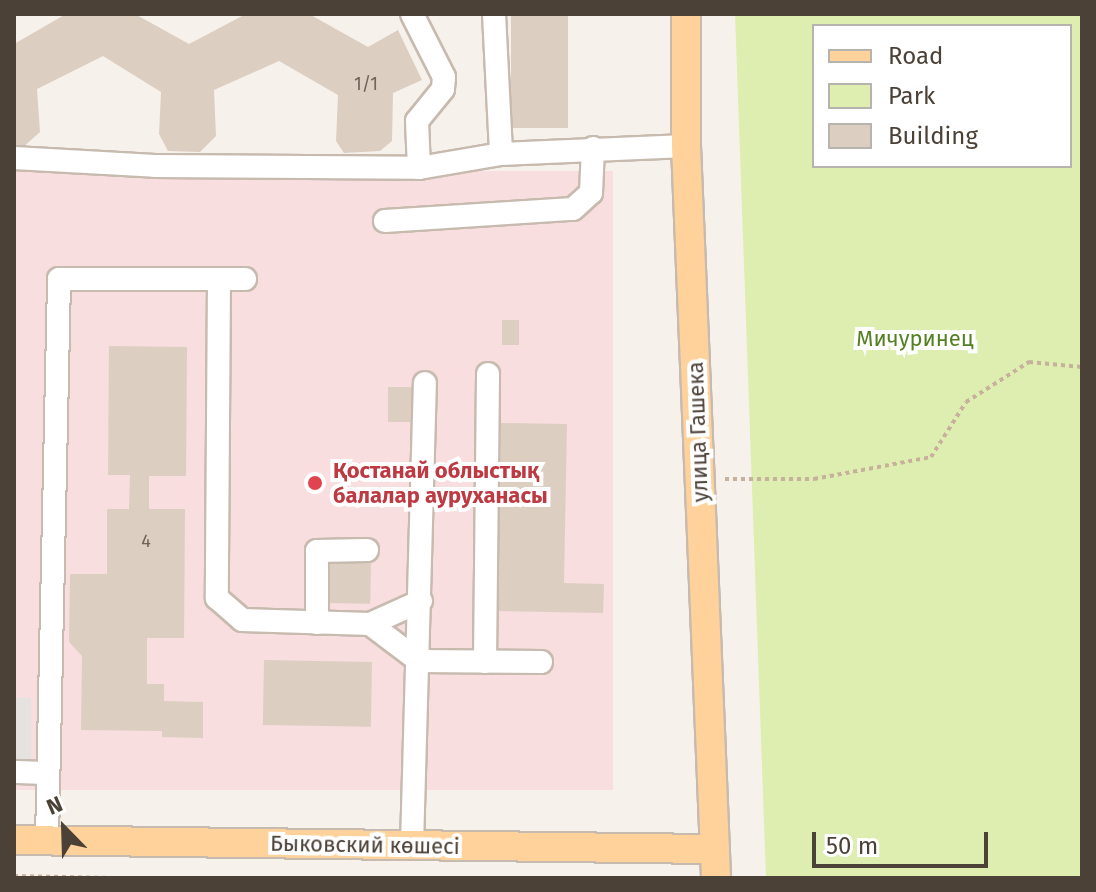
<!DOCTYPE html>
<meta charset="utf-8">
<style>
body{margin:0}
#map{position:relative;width:1096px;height:892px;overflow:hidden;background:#f7f1eb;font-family:"Fira Sans",sans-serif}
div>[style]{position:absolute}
.medical>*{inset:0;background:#f8dedf;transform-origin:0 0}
.green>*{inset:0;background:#ddeeb0}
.parking>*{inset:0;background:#e5e2df;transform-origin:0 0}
.building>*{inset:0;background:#ddcec2;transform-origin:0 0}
.path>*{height:4px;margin-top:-2px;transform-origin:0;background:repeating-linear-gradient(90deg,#c7b09c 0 4px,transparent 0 8px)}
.roads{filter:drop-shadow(2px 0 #c7baaf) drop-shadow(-2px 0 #c7baaf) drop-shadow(0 2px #c7baaf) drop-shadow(0 -2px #c7baaf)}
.minor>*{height:22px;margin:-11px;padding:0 11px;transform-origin:11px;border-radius:11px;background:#fff}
.major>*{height:28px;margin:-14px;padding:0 14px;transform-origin:14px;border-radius:14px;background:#ffd29c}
.dots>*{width:22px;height:22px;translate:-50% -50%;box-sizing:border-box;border:4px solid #fff;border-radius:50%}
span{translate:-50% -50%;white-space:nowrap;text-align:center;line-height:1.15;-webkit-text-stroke:8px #fff;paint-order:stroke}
.number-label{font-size:18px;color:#70645a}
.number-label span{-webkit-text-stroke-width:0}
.park-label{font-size:22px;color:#558022}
.street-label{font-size:22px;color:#4c4137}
.health-label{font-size:22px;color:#be3a42;font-weight:700}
.left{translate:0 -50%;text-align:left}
.frame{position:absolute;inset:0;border:16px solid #4c4137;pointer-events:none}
.legend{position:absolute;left:812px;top:24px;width:260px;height:144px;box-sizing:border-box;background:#fff;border:2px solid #b7b3af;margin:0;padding:10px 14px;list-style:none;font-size:24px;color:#4c4137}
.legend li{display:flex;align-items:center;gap:16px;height:40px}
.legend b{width:40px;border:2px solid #b7b3af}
.north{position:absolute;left:24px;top:788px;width:80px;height:80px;-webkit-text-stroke:6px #fff;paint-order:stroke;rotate:337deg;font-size:22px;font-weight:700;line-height:32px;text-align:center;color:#4c4137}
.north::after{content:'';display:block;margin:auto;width:28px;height:36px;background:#4c4137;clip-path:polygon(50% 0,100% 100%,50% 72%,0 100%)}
.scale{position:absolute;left:812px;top:832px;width:176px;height:36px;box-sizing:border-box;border:4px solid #4c4137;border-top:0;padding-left:10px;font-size:24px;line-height:28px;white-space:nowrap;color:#4c4137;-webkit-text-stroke:6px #fff;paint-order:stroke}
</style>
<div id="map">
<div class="medical">
<div style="left:14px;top:171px;width:599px;height:619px"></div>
</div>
<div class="green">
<div style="clip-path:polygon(evenodd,735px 14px,1082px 14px,1082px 878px,766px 878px,735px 14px,814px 26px,1070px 26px,1070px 166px,814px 166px,814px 26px)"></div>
</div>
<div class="parking">
<div style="left:14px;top:698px;width:17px;height:85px"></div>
</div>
<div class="building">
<div style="clip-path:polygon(66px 14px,135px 14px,189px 44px,246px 14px,309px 14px,368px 47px,398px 30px,422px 80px,393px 93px,392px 141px,380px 151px,344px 153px,336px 141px,338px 95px,279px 61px,214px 90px,216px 136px,200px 152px,168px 151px,159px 134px,161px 92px,103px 56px,37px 89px,40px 132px,21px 149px,14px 149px,14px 44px)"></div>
<div style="left:511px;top:14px;width:57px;height:114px"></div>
<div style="left:502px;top:320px;width:17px;height:25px"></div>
<div style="clip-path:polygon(109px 346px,187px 347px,186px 476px,149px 476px,149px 509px,185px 509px,184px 638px,147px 638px,147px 684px,164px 684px,164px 701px,203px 702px,203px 738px,162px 737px,162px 731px,81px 730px,82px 656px,69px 642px,70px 574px,107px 574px,107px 509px,129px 509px,130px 475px,108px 475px)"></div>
<div style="left:388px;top:387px;width:27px;height:35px"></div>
<div style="clip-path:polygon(501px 423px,567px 424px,564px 583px,604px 584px,603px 613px,497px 611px)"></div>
<div style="left:327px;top:559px;width:44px;height:44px;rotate:1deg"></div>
<div style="left:264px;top:660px;width:108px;height:65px;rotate:1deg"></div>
</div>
<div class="path">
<div style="left:725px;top:479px;width:89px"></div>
<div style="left:814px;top:479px;width:119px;rotate:-10.6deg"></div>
<div style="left:931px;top:457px;width:65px;rotate:-57.5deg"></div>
<div style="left:966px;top:402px;width:75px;rotate:-32.4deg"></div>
<div style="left:1029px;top:362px;width:53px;rotate:5.4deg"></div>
<div style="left:14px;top:876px;width:99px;rotate:1.2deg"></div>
</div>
<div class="roads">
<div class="minor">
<div style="left:412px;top:14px;width:71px;rotate:63.1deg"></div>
<div style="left:444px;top:77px;width:12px;rotate:95deg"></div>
<div style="left:443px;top:89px;width:41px;rotate:129.1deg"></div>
<div style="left:417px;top:121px;width:47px;rotate:87.6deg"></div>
<div style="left:494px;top:14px;width:140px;rotate:87.1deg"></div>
<div style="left:14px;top:158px;width:141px;rotate:3.2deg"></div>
<div style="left:155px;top:166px;width:264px;rotate:0.4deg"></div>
<div style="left:419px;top:168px;width:83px;rotate:-9.7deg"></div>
<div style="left:501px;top:154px;width:185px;rotate:-2.5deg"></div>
<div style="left:385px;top:221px;width:188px;rotate:-3.7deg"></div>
<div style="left:573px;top:209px;width:24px;rotate:-42deg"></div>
<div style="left:591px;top:193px;width:45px;rotate:-87.5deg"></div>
<div style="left:219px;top:279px;width:319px;rotate:90.4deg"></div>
<div style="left:217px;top:598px;width:33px;rotate:41deg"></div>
<div style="left:242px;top:620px;width:128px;rotate:1.8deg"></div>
<div style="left:370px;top:624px;width:61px;rotate:37.1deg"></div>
<div style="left:419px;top:661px;width:122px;rotate:0.5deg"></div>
<div style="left:317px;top:623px;width:72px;rotate:-90deg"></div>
<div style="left:317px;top:551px;width:50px;rotate:-1.1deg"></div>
<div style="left:370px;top:624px;width:56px;rotate:-24.3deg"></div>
<div style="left:485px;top:662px;width:288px;rotate:-89.4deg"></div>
<div style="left:14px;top:772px;width:34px;rotate:2deg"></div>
<div style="left:47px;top:840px;width:561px;rotate:-88.77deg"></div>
<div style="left:59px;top:279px;width:186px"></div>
<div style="left:412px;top:845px;width:462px;rotate:-88.4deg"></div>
</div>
<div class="major">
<div style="left:686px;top:14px;width:132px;rotate:90deg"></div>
<div style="left:686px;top:146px;width:733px;rotate:87.65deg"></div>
<div style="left:14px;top:840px;width:701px;rotate:0.74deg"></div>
</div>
</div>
<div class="dots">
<div style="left:315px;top:483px;background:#e0444e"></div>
</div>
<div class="number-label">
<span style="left:366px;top:84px">1/1</span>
<span style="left:146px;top:541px">4</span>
</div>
<div class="park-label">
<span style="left:915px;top:339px">Мичуринец</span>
</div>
<div class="street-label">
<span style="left:698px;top:432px;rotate:-92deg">улица Гашека</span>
<span style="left:365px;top:845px;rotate:1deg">Быковский көшесі</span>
</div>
<div class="health-label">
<span class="left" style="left:333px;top:483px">Қостанай облыстық<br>балалар ауруханасы</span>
</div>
<div class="frame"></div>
<ul class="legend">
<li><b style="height:10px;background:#ffd29c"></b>Road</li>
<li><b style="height:22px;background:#ddeeb0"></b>Park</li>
<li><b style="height:22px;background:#ddcec2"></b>Building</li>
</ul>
<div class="north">N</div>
<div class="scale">50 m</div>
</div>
